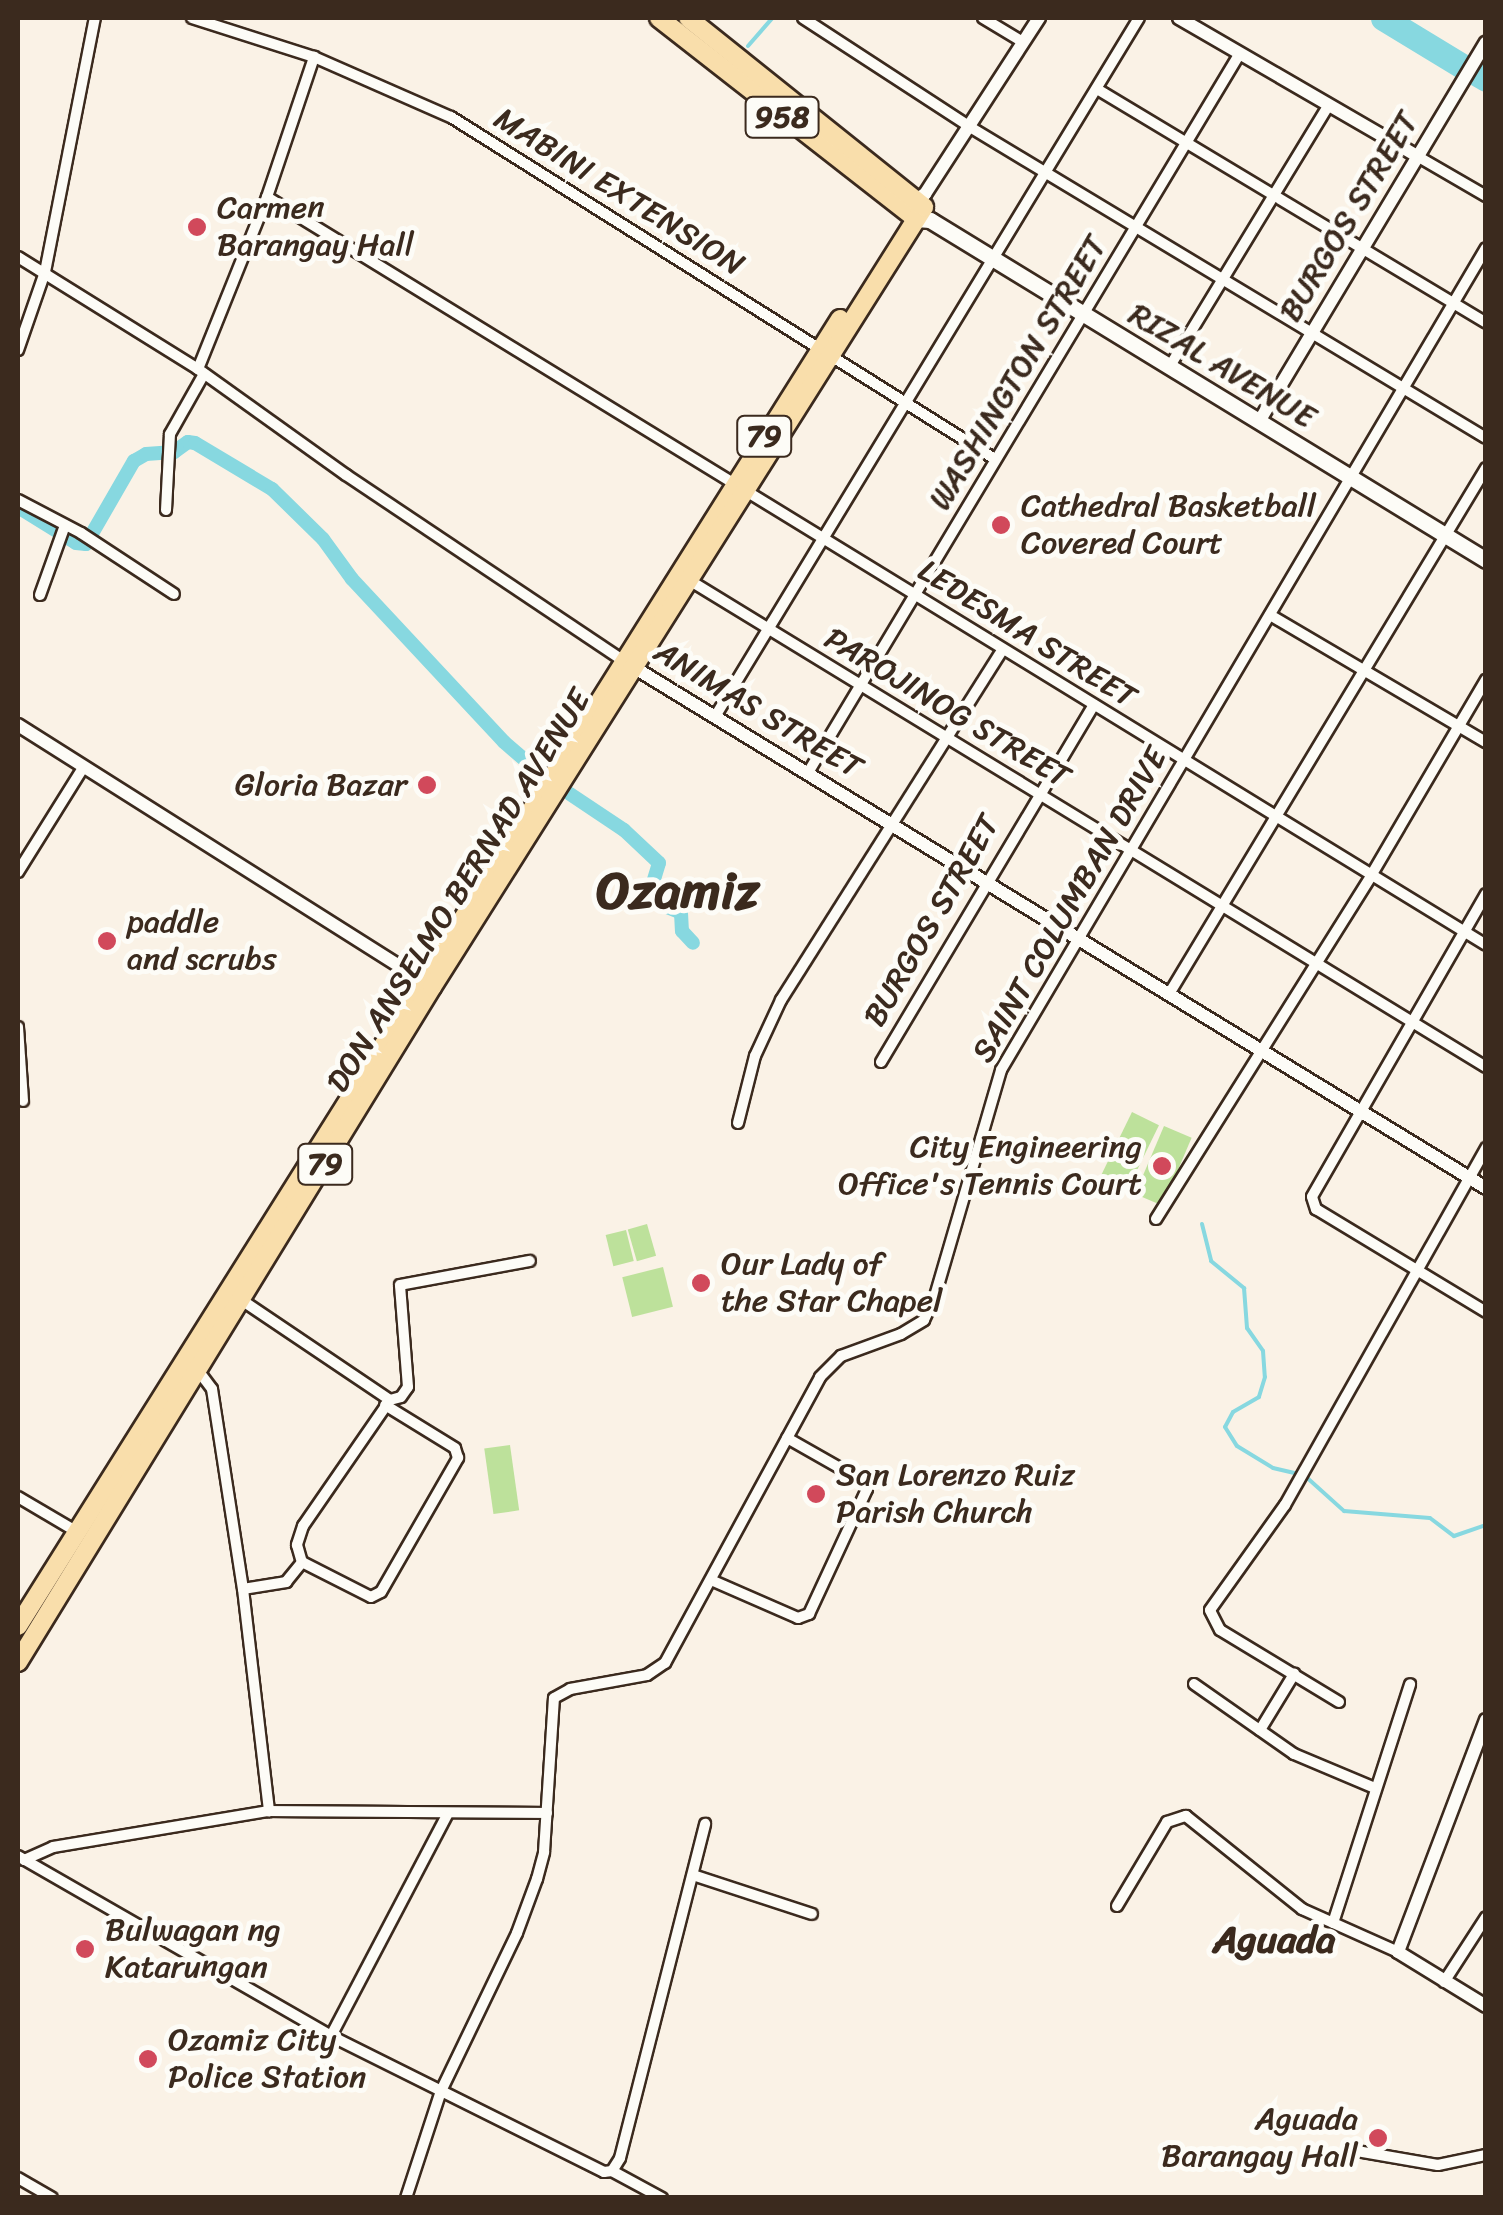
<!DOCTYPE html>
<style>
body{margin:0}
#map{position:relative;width:1503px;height:2215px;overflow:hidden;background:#faf2e6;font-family:Sriracha,sans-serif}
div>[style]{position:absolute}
.green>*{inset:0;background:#bde19b;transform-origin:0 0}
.stream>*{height:4px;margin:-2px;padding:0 2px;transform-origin:2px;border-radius:2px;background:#87d8e0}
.canal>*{height:14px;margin:-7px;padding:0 7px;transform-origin:7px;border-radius:7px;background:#87d8e0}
.river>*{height:25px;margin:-12.5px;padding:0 12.5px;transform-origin:12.5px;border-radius:12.5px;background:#87d8e0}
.roads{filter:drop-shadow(2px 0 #3b2a1e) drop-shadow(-2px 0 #3b2a1e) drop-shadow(0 2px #3b2a1e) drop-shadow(0 -2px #3b2a1e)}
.minor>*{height:10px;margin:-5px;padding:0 5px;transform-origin:5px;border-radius:5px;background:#fdfcf7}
.tertiary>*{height:12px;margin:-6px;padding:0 6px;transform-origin:6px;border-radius:6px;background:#fdfcf7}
.secondary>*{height:15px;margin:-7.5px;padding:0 7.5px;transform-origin:7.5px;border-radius:7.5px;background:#fdfcf7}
.primary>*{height:18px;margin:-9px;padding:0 9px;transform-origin:9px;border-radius:9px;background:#f9deab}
.dots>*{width:28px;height:28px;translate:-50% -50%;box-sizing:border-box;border:5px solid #fdfcf7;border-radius:50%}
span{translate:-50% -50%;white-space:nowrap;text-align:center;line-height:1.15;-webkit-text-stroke:10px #fdfcf7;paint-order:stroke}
.shield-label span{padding:2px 8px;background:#fdfcf7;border:2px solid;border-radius:8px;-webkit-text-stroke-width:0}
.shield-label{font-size:30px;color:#3b2a1e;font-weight:700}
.street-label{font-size:32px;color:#3b2a1e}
.poi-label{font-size:32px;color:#3b2a1e}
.left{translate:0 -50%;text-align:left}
.right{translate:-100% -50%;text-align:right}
.quarter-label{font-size:38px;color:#3b2a1e;font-weight:700}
.town-label{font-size:52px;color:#3b2a1e;font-weight:700}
.frame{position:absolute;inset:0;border:20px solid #3b2a1e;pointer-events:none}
</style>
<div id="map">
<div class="green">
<div style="left:1132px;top:1112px;width:30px;height:74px;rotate:26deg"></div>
<div style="left:1164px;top:1126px;width:30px;height:74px;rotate:23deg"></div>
<div style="left:647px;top:1224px;width:33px;height:20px;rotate:74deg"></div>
<div style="left:626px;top:1230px;width:32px;height:21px;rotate:76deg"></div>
<div style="left:663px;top:1267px;width:41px;height:42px;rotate:76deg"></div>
<div style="left:510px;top:1445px;width:66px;height:26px;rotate:82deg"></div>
</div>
<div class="stream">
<div style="left:748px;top:46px;width:37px;rotate:-49deg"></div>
<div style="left:1202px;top:1224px;width:38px;rotate:76deg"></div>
<div style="left:1211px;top:1261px;width:43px;rotate:39.3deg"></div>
<div style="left:1244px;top:1288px;width:40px;rotate:85.7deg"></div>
<div style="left:1247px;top:1328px;width:28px;rotate:55deg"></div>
<div style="left:1263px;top:1351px;width:26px;rotate:86deg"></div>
<div style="left:1265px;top:1377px;width:21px;rotate:107deg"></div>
<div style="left:1259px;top:1397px;width:30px;rotate:150deg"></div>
<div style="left:1233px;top:1412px;width:17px;rotate:118deg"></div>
<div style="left:1225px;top:1427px;width:22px;rotate:58deg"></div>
<div style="left:1237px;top:1446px;width:42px;rotate:31.4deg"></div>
<div style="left:1273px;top:1468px;width:22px;rotate:13deg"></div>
<div style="left:1304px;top:1475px;width:54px;rotate:42deg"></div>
<div style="left:1344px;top:1511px;width:86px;rotate:4.7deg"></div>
<div style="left:1430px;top:1518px;width:30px;rotate:37deg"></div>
<div style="left:1454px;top:1536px;width:34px;rotate:-19deg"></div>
</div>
<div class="canal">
<div style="left:18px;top:507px;width:68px;rotate:31.8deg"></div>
<div style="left:76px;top:543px;width:10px;rotate:6deg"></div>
<div style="left:86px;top:544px;width:96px;rotate:-60deg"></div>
<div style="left:134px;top:461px;width:14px;rotate:-30deg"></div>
<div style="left:146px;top:454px;width:28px;rotate:-4deg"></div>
<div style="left:174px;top:452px;width:17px;rotate:-36deg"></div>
<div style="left:188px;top:442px;width:7px;rotate:8deg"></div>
<div style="left:195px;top:443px;width:90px;rotate:30.9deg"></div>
<div style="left:272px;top:489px;width:71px;rotate:44.4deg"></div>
<div style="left:323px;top:539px;width:49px;rotate:54.1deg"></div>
<div style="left:352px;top:579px;width:223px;rotate:47deg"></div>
<div style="left:504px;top:742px;width:48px;rotate:40.7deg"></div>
<div style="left:570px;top:794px;width:65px;rotate:33.7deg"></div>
<div style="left:624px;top:830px;width:48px;rotate:43.3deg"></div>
<div style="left:659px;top:863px;width:30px;rotate:107deg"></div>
<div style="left:650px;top:892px;width:9px;rotate:77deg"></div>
<div style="left:652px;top:901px;width:31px;rotate:22deg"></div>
<div style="left:681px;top:913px;width:18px;rotate:87deg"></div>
<div style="left:682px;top:931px;width:16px;rotate:47deg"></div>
</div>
<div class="river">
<div style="left:1383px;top:18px;width:92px;rotate:31.3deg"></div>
<div style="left:1479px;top:75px;width:8px;rotate:30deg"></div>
</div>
<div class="roads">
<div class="minor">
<div style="left:192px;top:18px;width:128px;rotate:17.7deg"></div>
<div style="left:314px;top:57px;width:150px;rotate:23.7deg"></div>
<div style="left:451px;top:117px;width:643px;rotate:32.16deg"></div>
<div style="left:803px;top:18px;width:199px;rotate:33.1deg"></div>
<div style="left:970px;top:127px;width:602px;rotate:31.08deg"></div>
<div style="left:983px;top:18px;width:47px;rotate:31deg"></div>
<div style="left:1097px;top:89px;width:454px;rotate:31deg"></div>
<div style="left:1417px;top:156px;width:80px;rotate:30.1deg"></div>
<div style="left:267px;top:197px;width:1430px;rotate:31.53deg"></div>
<div style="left:18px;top:257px;width:212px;rotate:31.9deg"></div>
<div style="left:198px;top:369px;width:182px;rotate:35.6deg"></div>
<div style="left:346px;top:475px;width:332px;rotate:33.8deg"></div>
<div style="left:18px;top:350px;width:83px;rotate:-70.9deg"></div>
<div style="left:45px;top:272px;width:259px;rotate:-78.9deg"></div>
<div style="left:1170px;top:366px;width:306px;rotate:-58.7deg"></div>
<div style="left:198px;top:369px;width:185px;rotate:-68.1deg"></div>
<div style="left:267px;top:197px;width:148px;rotate:-71.4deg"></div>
<div style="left:18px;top:500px;width:71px;rotate:27.6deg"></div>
<div style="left:81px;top:533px;width:111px;rotate:33.3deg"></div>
<div style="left:166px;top:510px;width:76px;rotate:-87deg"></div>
<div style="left:170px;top:434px;width:69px;rotate:-60.5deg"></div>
<div style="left:689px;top:580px;width:934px;rotate:31.43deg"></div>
<div style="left:40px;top:595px;width:74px;rotate:-70.3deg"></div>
<div style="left:1270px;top:615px;width:251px;rotate:30.5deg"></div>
<div style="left:716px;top:715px;width:815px;rotate:-58.75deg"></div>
<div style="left:809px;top:771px;width:837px;rotate:-59.02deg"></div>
<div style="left:18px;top:872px;width:123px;rotate:-58deg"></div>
<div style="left:1486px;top:894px;width:349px;rotate:119.9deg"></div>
<div style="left:1312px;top:1197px;width:13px;rotate:72deg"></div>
<div style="left:1316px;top:1209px;width:199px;rotate:31.2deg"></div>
<div style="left:1169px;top:994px;width:614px;rotate:-58.92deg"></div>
<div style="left:18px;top:1027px;width:74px;rotate:86.1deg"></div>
<div style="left:881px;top:1062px;width:416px;rotate:-59.2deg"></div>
<div style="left:738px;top:1123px;width:69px;rotate:-75.8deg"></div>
<div style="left:755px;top:1056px;width:62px;rotate:-65.1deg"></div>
<div style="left:781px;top:1000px;width:415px;rotate:-57.7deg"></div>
<div style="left:1156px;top:1219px;width:407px;rotate:-57.9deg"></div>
<div style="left:1372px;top:874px;width:225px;rotate:-59.6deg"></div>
<div style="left:243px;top:1301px;width:177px;rotate:34deg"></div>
<div style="left:390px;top:1400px;width:153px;rotate:124.6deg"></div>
<div style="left:303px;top:1526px;width:20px;rotate:108deg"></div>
<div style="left:297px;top:1545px;width:18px;rotate:74deg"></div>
<div style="left:197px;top:1369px;width:25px;rotate:53deg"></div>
<div style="left:212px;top:1389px;width:202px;rotate:81.2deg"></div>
<div style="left:243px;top:1589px;width:224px;rotate:83.3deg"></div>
<div style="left:390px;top:1400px;width:11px;rotate:-15deg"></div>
<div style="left:401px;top:1397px;width:12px;rotate:-55deg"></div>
<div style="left:408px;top:1387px;width:102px;rotate:-94.5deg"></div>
<div style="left:400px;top:1285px;width:132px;rotate:-10.5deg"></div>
<div style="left:18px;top:1497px;width:71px;rotate:30.5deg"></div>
<div style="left:711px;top:1580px;width:95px;rotate:23.6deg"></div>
<div style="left:798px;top:1618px;width:12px;rotate:-20deg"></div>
<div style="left:809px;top:1614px;width:138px;rotate:-65.1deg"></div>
<div style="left:867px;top:1489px;width:11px;rotate:-124deg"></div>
<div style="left:861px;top:1480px;width:85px;rotate:-150.4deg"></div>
<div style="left:243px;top:1589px;width:44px;rotate:-9.2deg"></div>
<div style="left:286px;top:1582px;width:26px;rotate:-51deg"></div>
<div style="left:302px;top:1562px;width:77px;rotate:26.9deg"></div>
<div style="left:371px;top:1597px;width:11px;rotate:-27deg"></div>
<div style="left:381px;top:1592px;width:155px;rotate:-60.1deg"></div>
<div style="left:458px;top:1458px;width:10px;rotate:-107deg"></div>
<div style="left:455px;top:1448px;width:82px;rotate:-148.4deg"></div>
<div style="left:1194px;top:1684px;width:122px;rotate:35deg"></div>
<div style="left:1294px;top:1754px;width:88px;rotate:22.8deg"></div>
<div style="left:1339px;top:1702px;width:139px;rotate:-148.8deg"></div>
<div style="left:1220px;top:1630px;width:22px;rotate:-117deg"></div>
<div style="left:1210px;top:1610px;width:129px;rotate:-54.5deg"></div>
<div style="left:1285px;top:1505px;width:410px;rotate:-60.6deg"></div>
<div style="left:1260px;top:1730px;width:66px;rotate:-58.7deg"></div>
<div style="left:18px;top:1856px;width:361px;rotate:29.9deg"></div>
<div style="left:331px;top:2036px;width:305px;rotate:26.5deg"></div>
<div style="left:604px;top:2172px;width:8px;rotate:-7deg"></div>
<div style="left:612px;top:2171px;width:15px;rotate:-58deg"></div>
<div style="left:620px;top:2158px;width:345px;rotate:-75.7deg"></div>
<div style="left:24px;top:1860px;width:32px;rotate:-24deg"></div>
<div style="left:53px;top:1847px;width:219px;rotate:-9.5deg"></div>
<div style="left:269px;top:1811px;width:278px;rotate:0.4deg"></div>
<div style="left:693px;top:1875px;width:125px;rotate:18.1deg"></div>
<div style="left:1117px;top:1906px;width:98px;rotate:-59.2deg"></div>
<div style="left:1167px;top:1822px;width:20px;rotate:-18deg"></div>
<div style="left:1186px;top:1816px;width:149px;rotate:38.7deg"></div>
<div style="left:1302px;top:1909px;width:105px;rotate:24.1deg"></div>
<div style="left:1333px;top:1923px;width:251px;rotate:-72.1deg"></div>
<div style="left:1444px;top:1982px;width:77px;rotate:-57.1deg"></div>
<div style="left:331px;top:2036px;width:250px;rotate:-62.3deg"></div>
<div style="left:1351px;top:2150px;width:88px;rotate:9.8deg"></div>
<div style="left:1438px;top:2165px;width:49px;rotate:-11.8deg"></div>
<div style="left:612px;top:2171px;width:57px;rotate:28.4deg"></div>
<div style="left:18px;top:2178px;width:39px;rotate:30deg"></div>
<div style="left:406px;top:2198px;width:113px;rotate:-71.9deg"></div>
<div style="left:441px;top:2091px;width:175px;rotate:-64.3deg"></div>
<div style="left:517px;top:1933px;width:58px;rotate:-69.7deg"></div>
<div style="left:537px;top:1879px;width:28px;rotate:-75deg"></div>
<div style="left:544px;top:1852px;width:154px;rotate:-86.3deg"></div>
<div style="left:554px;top:1698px;width:18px;rotate:-29deg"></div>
<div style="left:570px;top:1689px;width:78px;rotate:-10.3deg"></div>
<div style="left:647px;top:1675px;width:22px;rotate:-34deg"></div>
<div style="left:665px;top:1663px;width:325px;rotate:-61.5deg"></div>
<div style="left:820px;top:1377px;width:30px;rotate:-45deg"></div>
<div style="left:841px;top:1356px;width:64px;rotate:-20.1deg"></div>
<div style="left:901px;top:1334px;width:27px;rotate:-31deg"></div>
<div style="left:924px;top:1320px;width:26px;rotate:-65deg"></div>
<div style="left:935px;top:1296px;width:235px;rotate:-73.7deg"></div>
<div style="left:1001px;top:1070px;width:954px;rotate:-59.46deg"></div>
</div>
<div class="tertiary">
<div style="left:1179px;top:18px;width:275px;rotate:30.1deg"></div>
<div style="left:915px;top:200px;width:12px;rotate:-31deg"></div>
<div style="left:925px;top:194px;width:210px;rotate:-57.1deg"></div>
<div style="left:1260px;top:420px;width:440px;rotate:-59.1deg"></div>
<div style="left:630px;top:665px;width:1003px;rotate:31.42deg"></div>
<div style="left:18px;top:725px;width:487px;rotate:32.3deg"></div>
<div style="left:1486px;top:1720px;width:248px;rotate:110.8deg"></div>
<div style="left:1398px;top:1952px;width:103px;rotate:31.5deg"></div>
</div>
<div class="secondary">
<div style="left:916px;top:219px;width:14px;rotate:4deg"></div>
<div style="left:930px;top:220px;width:652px;rotate:31.45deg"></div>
</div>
<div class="primary">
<div style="left:659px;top:18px;width:326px;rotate:38deg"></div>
<div style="left:18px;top:1626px;width:1544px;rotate:-57.83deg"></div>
<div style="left:18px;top:1662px;width:792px;rotate:-58.48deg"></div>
<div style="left:432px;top:987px;width:922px;rotate:-57.76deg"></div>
<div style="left:924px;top:207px;width:302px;rotate:-141.3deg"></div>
</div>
</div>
<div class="dots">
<div style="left:197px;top:227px;background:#d1495b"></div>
<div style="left:1001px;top:525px;background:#d1495b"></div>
<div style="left:427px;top:785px;background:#d1495b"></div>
<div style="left:107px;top:941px;background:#d1495b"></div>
<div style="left:1162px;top:1166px;background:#d1495b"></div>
<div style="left:701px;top:1283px;background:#d1495b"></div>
<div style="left:816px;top:1494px;background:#d1495b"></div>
<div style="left:85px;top:1949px;background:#d1495b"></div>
<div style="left:148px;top:2059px;background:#d1495b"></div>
<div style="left:1378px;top:2138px;background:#d1495b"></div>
</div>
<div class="shield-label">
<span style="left:782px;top:117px">958</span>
<span style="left:764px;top:436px">79</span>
<span style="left:325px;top:1164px">79</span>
</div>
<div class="street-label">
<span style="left:619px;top:192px;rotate:32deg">MABINI EXTENSION</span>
<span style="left:1349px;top:217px;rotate:-59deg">BURGOS STREET</span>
<span style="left:1222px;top:366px;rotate:31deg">RIZAL AVENUE</span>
<span style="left:1018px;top:373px;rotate:-59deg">WASHINGTON STREET</span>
<span style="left:1027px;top:634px;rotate:32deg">LEDESMA STREET</span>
<span style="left:947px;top:708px;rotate:31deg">PAROJINOG STREET</span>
<span style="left:758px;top:710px;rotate:31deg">ANIMAS STREET</span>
<span style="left:459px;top:891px;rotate:-58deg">DON ANSELMO BERNAD AVENUE</span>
<span style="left:1070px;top:905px;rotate:-60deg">SAINT COLUMBAN DRIVE</span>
<span style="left:932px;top:921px;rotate:-60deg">BURGOS STREET</span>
</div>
<div class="poi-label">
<span class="left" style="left:217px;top:227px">Carmen<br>Barangay Hall</span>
<span class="left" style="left:1021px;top:525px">Cathedral Basketball<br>Covered Court</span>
<span class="right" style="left:407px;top:785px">Gloria Bazar</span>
<span class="left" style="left:127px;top:941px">paddle<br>and scrubs</span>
<span class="right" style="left:1142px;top:1166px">City Engineering<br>Office's Tennis Court</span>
<span class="left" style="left:721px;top:1283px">Our Lady of<br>the Star Chapel</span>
<span class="left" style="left:836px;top:1494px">San Lorenzo Ruiz<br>Parish Church</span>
<span class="left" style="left:105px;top:1949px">Bulwagan ng<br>Katarungan</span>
<span class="left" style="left:168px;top:2059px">Ozamiz City<br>Police Station</span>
<span class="right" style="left:1358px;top:2138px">Aguada<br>Barangay Hall</span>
</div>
<div class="quarter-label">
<span style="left:1274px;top:1940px">Aguada</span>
</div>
<div class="town-label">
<span style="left:678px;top:892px">Ozamiz</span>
</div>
<div class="frame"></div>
</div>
